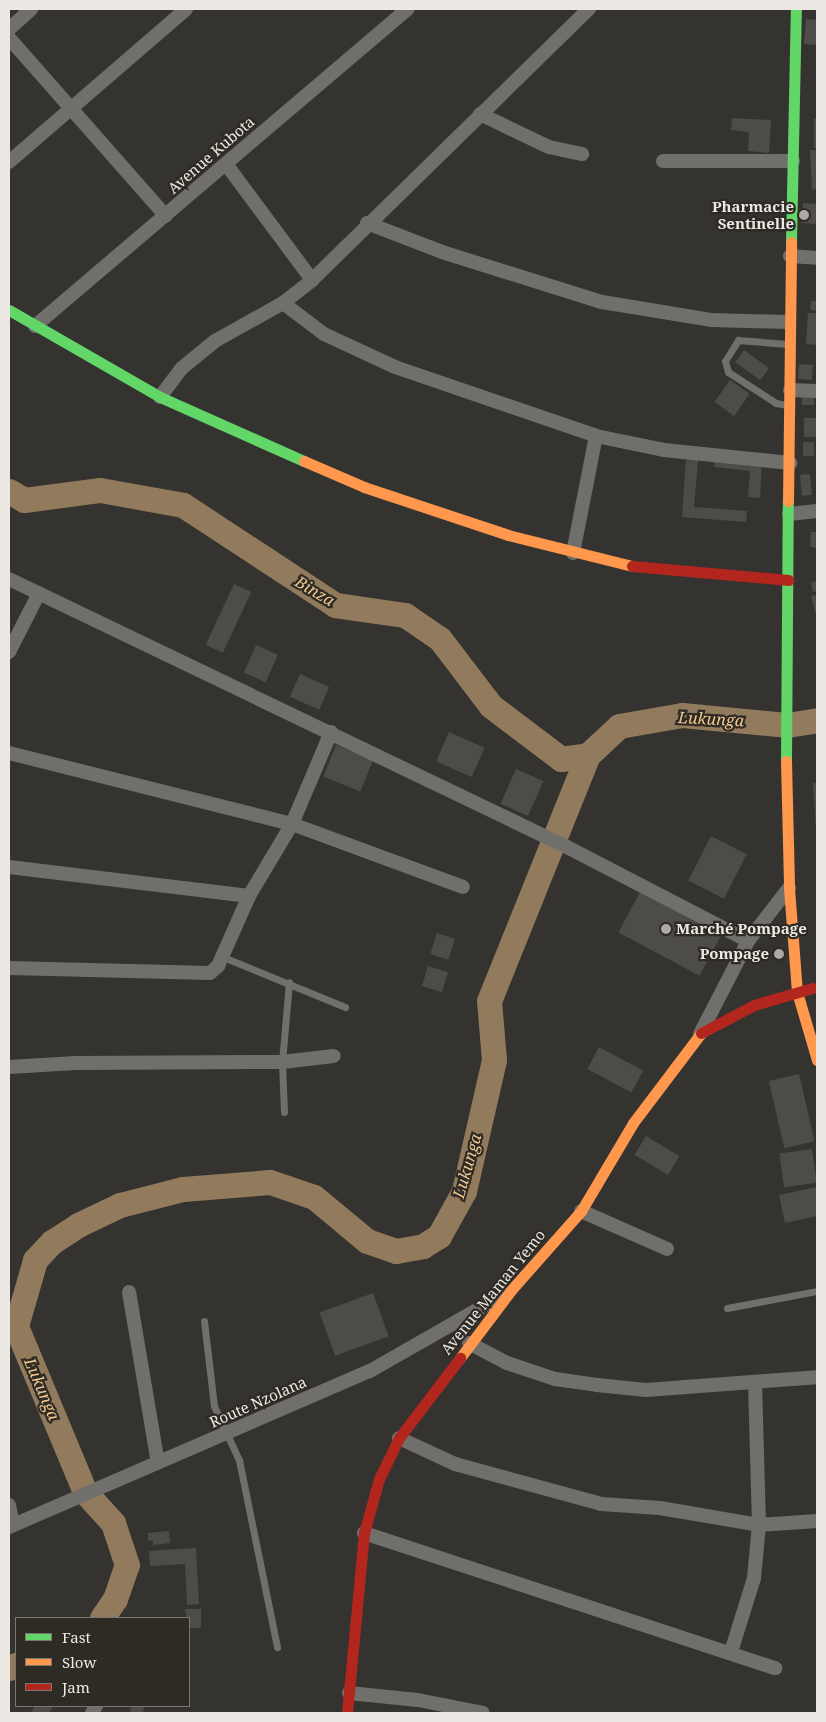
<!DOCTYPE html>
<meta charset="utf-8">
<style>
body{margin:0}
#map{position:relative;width:826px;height:1722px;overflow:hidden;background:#353330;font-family:"Noto Serif",serif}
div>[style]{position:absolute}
.river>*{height:25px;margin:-12.5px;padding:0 12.5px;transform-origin:12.5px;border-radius:12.5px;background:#927b5c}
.building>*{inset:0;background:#4e4c49;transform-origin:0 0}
.lane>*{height:7px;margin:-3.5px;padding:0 3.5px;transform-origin:3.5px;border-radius:3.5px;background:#716f6c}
.street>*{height:14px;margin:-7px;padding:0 7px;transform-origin:7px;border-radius:7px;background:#716f6c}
.fast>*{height:11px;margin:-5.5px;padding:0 5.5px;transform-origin:5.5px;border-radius:5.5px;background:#63d668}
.slow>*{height:11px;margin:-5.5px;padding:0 5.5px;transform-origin:5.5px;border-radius:5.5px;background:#ff974d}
.jam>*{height:11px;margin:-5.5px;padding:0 5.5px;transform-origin:5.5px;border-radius:5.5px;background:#b3261e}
.dots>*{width:14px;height:14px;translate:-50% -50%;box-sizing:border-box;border:2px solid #2e2a24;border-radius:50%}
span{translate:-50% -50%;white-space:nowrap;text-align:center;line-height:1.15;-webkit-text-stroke:4.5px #2e2a24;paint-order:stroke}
.street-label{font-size:15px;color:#ece9e5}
.poi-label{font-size:15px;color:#ece9e5;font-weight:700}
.right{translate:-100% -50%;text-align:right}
.left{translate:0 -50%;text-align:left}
.water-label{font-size:16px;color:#f2c990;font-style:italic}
.frame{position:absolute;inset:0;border:10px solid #ece9e5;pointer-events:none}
.legend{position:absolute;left:15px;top:1617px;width:175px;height:90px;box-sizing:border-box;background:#2e2a24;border:1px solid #7a7671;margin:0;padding:6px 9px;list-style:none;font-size:15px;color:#ece9e5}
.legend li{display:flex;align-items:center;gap:10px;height:25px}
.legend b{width:25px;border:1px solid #7a7671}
</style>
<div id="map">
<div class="river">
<div style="left:9px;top:491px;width:17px;rotate:31deg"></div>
<div style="left:24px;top:500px;width:77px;rotate:-7.5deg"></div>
<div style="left:100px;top:490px;width:84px;rotate:10.2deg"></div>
<div style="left:183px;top:505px;width:182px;rotate:33.3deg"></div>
<div style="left:335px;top:605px;width:71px;rotate:8.1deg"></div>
<div style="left:405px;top:615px;width:42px;rotate:34.4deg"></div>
<div style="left:440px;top:639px;width:84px;rotate:52.7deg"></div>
<div style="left:491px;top:706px;width:88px;rotate:37.1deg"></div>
<div style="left:561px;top:759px;width:27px;rotate:-8deg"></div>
<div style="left:102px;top:1618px;width:23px;rotate:-56deg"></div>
<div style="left:115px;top:1599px;width:36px;rotate:-71deg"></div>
<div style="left:127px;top:1565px;width:44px;rotate:-108.4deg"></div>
<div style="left:113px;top:1523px;width:42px;rotate:-132.1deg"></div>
<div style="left:85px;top:1492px;width:180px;rotate:-112.6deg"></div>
<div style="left:16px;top:1326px;width:69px;rotate:-73.9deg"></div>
<div style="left:35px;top:1260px;width:25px;rotate:-47deg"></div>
<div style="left:52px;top:1242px;width:31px;rotate:-33deg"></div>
<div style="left:78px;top:1225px;width:47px;rotate:-25.5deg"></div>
<div style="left:120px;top:1205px;width:65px;rotate:-14.3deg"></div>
<div style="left:183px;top:1189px;width:87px;rotate:-4.6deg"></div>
<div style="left:270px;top:1182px;width:46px;rotate:18.8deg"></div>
<div style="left:314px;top:1197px;width:69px;rotate:39.7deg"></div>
<div style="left:367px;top:1241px;width:31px;rotate:19deg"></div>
<div style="left:396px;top:1251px;width:27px;rotate:-10deg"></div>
<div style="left:423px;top:1246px;width:19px;rotate:-32deg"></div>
<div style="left:439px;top:1236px;width:51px;rotate:-60.9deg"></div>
<div style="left:464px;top:1191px;width:134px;rotate:-77.1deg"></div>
<div style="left:494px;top:1060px;width:59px;rotate:-94.8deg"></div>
<div style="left:489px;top:1001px;width:265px;rotate:-68.1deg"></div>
<div style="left:588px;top:755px;width:42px;rotate:-43.1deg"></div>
<div style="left:619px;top:726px;width:64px;rotate:-9.9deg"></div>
<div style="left:682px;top:715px;width:105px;rotate:5.4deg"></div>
<div style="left:787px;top:725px;width:30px;rotate:-9deg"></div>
<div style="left:9px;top:1668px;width:8px;rotate:-23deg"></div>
</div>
<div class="building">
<div style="clip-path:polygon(806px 19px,817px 20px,817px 45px,804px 44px)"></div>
<div style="clip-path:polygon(732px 118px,771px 120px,769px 153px,748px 151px,749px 132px,731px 130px)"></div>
<div style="left:814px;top:119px;width:3px;height:29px"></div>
<div style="clip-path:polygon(810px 150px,817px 150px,817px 189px,812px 190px)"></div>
<div style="left:803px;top:203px;width:14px;height:20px;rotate:4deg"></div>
<div style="clip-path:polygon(811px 301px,817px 301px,817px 311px,810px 310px)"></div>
<div style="clip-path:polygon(808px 313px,817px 313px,817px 345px,806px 344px)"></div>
<div style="left:744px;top:350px;width:31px;height:15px;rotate:36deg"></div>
<div style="left:799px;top:364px;width:14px;height:15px;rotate:4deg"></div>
<div style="left:730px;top:380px;width:24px;height:27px;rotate:35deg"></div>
<div style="left:802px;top:384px;width:12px;height:21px"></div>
<div style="left:804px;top:418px;width:12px;height:19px"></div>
<div style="left:803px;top:442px;width:11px;height:14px"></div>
<div style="clip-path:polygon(715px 458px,762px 463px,760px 498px,748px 497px,750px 471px,714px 467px)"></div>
<div style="clip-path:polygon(686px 459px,698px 460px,694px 507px,747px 511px,746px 522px,682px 517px)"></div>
<div style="left:810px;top:474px;width:21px;height:10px;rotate:85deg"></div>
<div style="clip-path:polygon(811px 532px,817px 532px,817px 548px,810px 547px)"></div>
<div style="clip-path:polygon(817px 581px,817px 591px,813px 592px,811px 582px)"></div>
<div style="left:234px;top:584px;width:19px;height:67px;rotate:25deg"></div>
<div style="clip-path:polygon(817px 595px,817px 611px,815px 612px,811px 596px)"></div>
<div style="left:256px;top:645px;width:24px;height:30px;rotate:24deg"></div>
<div style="left:300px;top:674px;width:32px;height:25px;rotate:24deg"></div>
<div style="left:449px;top:732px;width:39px;height:32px;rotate:24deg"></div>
<div style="left:336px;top:745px;width:40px;height:34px;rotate:22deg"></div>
<div style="left:516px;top:769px;width:30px;height:38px;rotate:24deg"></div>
<div style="clip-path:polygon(813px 783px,817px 783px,817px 829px,816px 829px)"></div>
<div style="left:711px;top:836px;width:40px;height:50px;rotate:27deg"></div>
<div style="left:640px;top:892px;width:92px;height:46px;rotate:28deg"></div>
<div style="left:437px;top:933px;width:19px;height:22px;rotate:18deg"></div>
<div style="left:428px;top:966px;width:21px;height:21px;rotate:17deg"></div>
<div style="left:599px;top:1047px;width:50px;height:25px;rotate:28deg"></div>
<div style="left:799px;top:1074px;width:69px;height:31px;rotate:77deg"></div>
<div style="left:646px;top:1136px;width:39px;height:22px;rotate:31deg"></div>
<div style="left:812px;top:1149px;width:34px;height:33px;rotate:82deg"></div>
<div style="clip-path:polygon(817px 1187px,817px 1216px,785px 1223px,779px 1195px)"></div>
<div style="left:373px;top:1293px;width:46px;height:57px;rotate:70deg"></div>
<div style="clip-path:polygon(169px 1531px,170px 1543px,153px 1545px,153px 1540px,148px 1541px,148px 1533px)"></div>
<div style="clip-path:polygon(196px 1548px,199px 1604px,187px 1605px,185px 1564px,150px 1566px,149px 1551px)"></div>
<div style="clip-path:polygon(185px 1609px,201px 1609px,201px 1628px,189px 1628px)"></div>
<div style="clip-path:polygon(35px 1706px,53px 1706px,49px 1713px,31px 1713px)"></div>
<div style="clip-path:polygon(131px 1706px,144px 1707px,143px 1713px,130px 1713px)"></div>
</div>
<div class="lane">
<div style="left:787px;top:405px;width:11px;rotate:-170deg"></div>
<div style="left:776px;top:403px;width:57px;rotate:-147.1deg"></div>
<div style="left:728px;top:372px;width:11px;rotate:-105deg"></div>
<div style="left:725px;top:361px;width:25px;rotate:-58deg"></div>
<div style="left:738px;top:340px;width:49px;rotate:4.7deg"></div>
<div style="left:223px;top:957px;width:132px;rotate:22.3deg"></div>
<div style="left:284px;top:1112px;width:50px;rotate:-92.3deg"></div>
<div style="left:282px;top:1062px;width:80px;rotate:-85deg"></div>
<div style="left:727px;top:1308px;width:92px;rotate:-10.7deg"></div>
<div style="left:204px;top:1321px;width:86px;rotate:83.3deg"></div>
<div style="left:214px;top:1406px;width:60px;rotate:65.2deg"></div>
<div style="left:239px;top:1460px;width:191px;rotate:78.5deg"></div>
</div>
<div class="street">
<div style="left:9px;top:29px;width:30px;rotate:-42deg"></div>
<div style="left:9px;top:38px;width:237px;rotate:48.6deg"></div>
<div style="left:480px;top:114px;width:76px;rotate:25.6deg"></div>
<div style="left:549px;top:147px;width:34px;rotate:12deg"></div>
<div style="left:663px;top:161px;width:130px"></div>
<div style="left:9px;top:162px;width:234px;rotate:-40.8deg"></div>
<div style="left:226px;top:164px;width:144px;rotate:53.4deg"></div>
<div style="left:367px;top:223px;width:80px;rotate:21.1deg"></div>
<div style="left:442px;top:252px;width:168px;rotate:17.4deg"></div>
<div style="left:602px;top:302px;width:110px;rotate:9.4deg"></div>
<div style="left:711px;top:320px;width:78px;rotate:1.5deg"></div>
<div style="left:790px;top:256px;width:27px;rotate:4deg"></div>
<div style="left:283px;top:303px;width:51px;rotate:37.1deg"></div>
<div style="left:324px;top:334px;width:78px;rotate:24.9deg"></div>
<div style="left:395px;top:367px;width:213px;rotate:18.9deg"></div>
<div style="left:596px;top:436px;width:69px;rotate:11.6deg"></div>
<div style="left:664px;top:450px;width:127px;rotate:5.9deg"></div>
<div style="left:35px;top:326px;width:489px;rotate:-40.4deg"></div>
<div style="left:790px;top:390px;width:27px;rotate:2deg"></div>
<div style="left:160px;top:397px;width:36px;rotate:-53deg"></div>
<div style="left:182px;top:368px;width:43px;rotate:-39.3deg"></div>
<div style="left:215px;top:341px;width:78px;rotate:-29.2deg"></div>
<div style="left:283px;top:303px;width:37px;rotate:-38deg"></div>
<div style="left:312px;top:280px;width:388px;rotate:-44.4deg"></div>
<div style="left:789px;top:514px;width:28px;rotate:-6deg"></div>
<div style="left:573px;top:553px;width:119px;rotate:-78.9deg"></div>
<div style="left:9px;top:579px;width:619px;rotate:25.65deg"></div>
<div style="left:567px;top:847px;width:204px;rotate:27.4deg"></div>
<div style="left:9px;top:652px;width:66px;rotate:-63deg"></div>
<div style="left:9px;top:753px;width:292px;rotate:14.1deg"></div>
<div style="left:292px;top:824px;width:182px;rotate:20.2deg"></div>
<div style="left:9px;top:867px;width:242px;rotate:6.9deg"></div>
<div style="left:9px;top:968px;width:201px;rotate:1.4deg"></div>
<div style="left:210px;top:973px;width:11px;rotate:-41deg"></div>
<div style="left:218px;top:966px;width:77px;rotate:-66.1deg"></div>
<div style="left:249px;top:896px;width:84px;rotate:-59.2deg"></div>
<div style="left:292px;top:824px;width:100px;rotate:-67deg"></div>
<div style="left:700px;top:1034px;width:105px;rotate:-62.7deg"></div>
<div style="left:748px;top:941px;width:67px;rotate:-52.3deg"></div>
<div style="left:9px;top:1067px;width:67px;rotate:-3.4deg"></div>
<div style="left:76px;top:1063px;width:206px;rotate:-0.3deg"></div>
<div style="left:282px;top:1062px;width:52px;rotate:-6.6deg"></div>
<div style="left:581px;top:1211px;width:94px;rotate:23.8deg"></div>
<div style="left:129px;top:1292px;width:173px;rotate:80.4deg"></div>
<div style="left:469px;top:1343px;width:43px;rotate:27.8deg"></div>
<div style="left:507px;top:1363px;width:51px;rotate:18.4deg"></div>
<div style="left:555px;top:1379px;width:42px;rotate:8.1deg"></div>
<div style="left:597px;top:1385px;width:49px;rotate:5.8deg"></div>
<div style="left:646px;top:1390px;width:171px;rotate:-4.3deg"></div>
<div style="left:399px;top:1438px;width:62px;rotate:24.9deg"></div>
<div style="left:455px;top:1464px;width:151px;rotate:15.3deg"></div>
<div style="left:601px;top:1504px;width:59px;rotate:3.9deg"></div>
<div style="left:660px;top:1508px;width:100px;rotate:9.7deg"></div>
<div style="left:759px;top:1525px;width:58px;rotate:-3.9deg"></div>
<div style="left:9px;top:1505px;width:20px;rotate:79deg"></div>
<div style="left:9px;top:1527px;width:393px;rotate:-23.4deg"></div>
<div style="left:370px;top:1371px;width:155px;rotate:-29.7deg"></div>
<div style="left:364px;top:1533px;width:433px;rotate:18.2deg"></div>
<div style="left:731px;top:1652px;width:77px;rotate:-72.7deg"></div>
<div style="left:754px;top:1578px;width:53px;rotate:-84.6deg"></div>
<div style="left:759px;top:1525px;width:141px;rotate:-91.6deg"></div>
<div style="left:349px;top:1693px;width:69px;rotate:5.8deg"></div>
<div style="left:418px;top:1700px;width:66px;rotate:11.3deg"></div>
<div style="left:92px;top:1713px;width:8px;rotate:-60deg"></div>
</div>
<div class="fast">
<div style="left:791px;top:242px;width:233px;rotate:-88.8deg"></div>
<div style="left:9px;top:310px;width:174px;rotate:29.9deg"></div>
<div style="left:160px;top:397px;width:158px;rotate:24deg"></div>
<div style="left:786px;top:761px;width:260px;rotate:-89.6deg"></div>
</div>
<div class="slow">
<div style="left:304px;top:461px;width:65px;rotate:23.4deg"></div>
<div style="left:364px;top:487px;width:152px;rotate:18.4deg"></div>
<div style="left:508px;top:535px;width:128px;rotate:14deg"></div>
<div style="left:788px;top:501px;width:259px;rotate:-89.3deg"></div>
<div style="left:786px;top:761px;width:127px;rotate:88.6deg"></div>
<div style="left:789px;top:888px;width:104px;rotate:85.6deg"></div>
<div style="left:797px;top:992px;width:71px;rotate:73.6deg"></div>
<div style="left:460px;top:1358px;width:86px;rotate:-53deg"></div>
<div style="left:512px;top:1289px;width:104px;rotate:-48.5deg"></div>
<div style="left:581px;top:1211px;width:102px;rotate:-59.4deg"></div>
<div style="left:633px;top:1123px;width:113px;rotate:-52.9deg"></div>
</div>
<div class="jam">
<div style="left:632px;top:566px;width:157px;rotate:5.1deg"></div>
<div style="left:701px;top:1033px;width:60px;rotate:-27.8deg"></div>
<div style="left:754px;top:1005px;width:61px;rotate:-16.1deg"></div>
<div style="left:347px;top:1713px;width:181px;rotate:-84.6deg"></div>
<div style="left:364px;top:1533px;width:56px;rotate:-74.5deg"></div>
<div style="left:379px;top:1479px;width:46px;rotate:-64deg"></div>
<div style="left:399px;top:1438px;width:101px;rotate:-52.7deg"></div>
</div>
<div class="dots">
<div style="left:804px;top:215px;background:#aca9a6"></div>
<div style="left:666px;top:929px;background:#aca9a6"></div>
<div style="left:779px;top:954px;background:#aca9a6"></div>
</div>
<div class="street-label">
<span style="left:211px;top:155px;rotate:-41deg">Avenue Kubota</span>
<span style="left:493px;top:1292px;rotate:-51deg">Avenue Maman Yemo</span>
<span style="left:258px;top:1402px;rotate:-24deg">Route Nzolana</span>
</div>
<div class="poi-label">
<span class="right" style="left:794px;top:215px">Pharmacie<br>Sentinelle</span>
<span class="left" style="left:676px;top:929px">Marché Pompage</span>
<span class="right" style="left:769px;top:954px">Pompage</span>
</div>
<div class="water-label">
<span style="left:315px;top:591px;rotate:31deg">Binza</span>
<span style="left:711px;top:719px;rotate:3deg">Lukunga</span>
<span style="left:467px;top:1166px;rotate:-74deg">Lukunga</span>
<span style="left:42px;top:1389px;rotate:67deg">Lukunga</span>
</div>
<div class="frame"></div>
<ul class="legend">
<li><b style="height:6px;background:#63d668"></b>Fast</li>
<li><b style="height:6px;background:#ff974d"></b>Slow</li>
<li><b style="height:6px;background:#b3261e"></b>Jam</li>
</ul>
</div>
